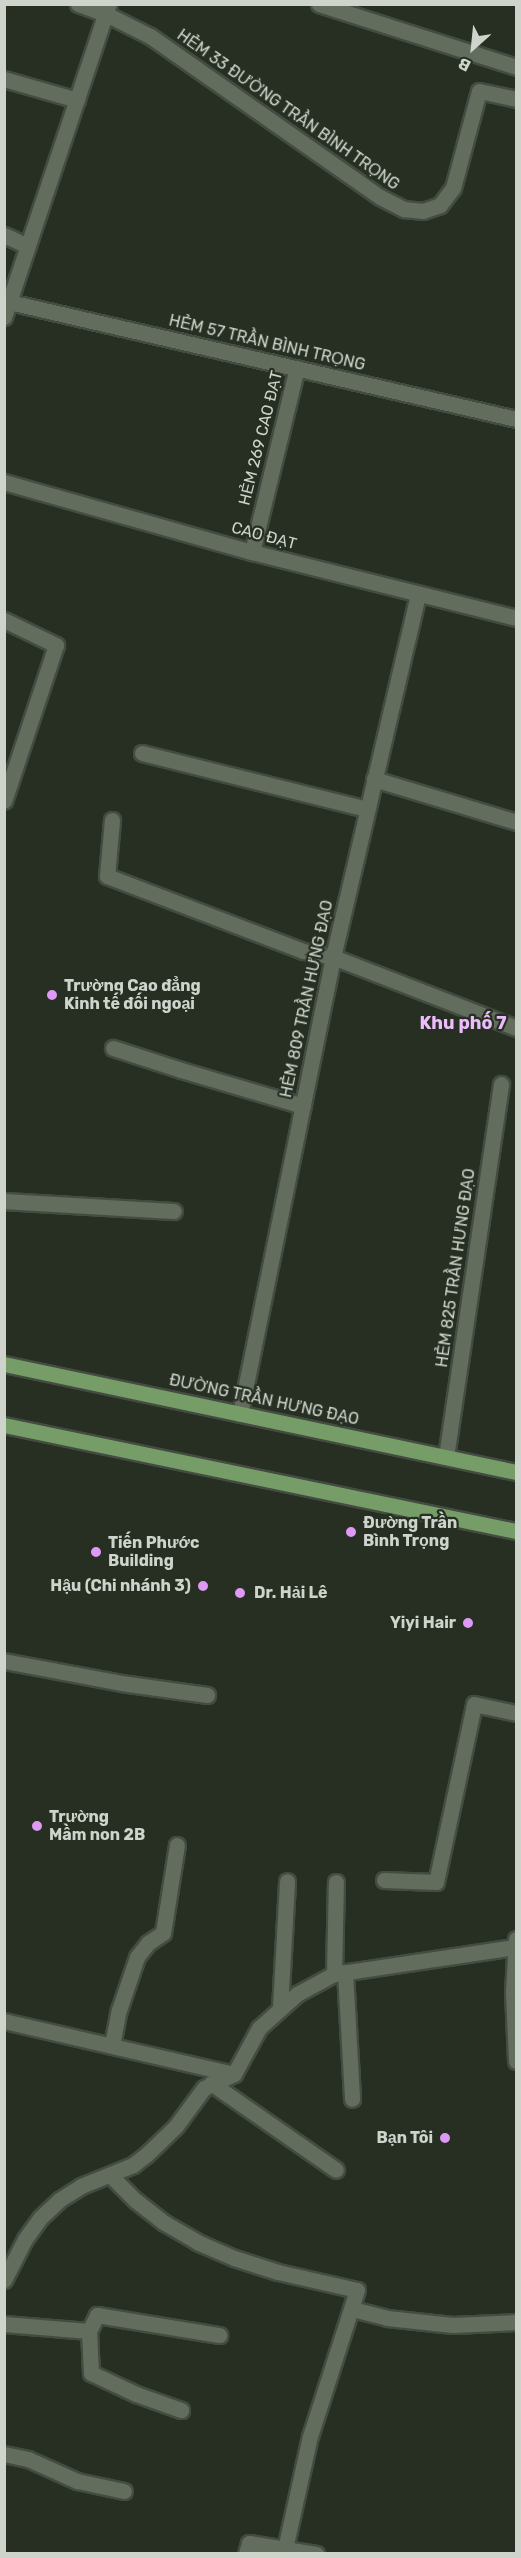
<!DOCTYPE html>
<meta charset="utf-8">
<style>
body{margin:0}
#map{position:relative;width:521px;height:2558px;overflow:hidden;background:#262f22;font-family:Rubik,sans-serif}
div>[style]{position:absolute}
.roads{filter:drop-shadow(2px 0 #444c42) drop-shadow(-2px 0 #444c42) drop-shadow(0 2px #444c42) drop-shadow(0 -2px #444c42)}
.service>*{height:15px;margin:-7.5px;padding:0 7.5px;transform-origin:7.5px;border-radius:7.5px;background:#626d5e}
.minor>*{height:15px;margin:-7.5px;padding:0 7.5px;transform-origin:7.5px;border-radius:7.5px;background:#626d5e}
.tertiary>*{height:15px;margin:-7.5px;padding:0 7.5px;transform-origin:7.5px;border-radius:7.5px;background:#626d5e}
.primary>*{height:15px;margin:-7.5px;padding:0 7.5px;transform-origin:7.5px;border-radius:7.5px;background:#769d68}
.dots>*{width:16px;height:16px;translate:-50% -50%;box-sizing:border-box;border:3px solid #262f22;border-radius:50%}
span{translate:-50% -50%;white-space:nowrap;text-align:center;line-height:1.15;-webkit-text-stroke:4.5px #262f22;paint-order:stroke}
.street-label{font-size:16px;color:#ced4cc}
.poi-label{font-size:16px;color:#ced4cc;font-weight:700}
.left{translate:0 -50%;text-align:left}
.right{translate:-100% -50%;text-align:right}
.neighbourhood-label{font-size:18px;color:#ecbcfc;font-weight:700}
.frame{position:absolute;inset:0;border:6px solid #ced4cc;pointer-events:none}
.north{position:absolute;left:443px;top:18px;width:60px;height:60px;-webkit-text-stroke:4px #262f22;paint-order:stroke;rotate:207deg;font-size:16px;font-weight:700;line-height:24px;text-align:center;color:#ced4cc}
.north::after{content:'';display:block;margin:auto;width:21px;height:27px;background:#ced4cc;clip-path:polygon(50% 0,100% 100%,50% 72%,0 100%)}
</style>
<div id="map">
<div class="roads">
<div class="service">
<div style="left:78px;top:4px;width:30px;rotate:20deg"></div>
<div style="left:106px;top:14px;width:49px;rotate:26.6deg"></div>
<div style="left:150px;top:36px;width:281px;rotate:35deg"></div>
<div style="left:380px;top:197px;width:27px;rotate:27deg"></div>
<div style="left:404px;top:209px;width:19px;rotate:6deg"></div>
<div style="left:423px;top:211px;width:18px;rotate:-19deg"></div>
<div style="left:440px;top:205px;width:21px;rotate:-53deg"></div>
<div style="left:453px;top:188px;width:100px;rotate:-75deg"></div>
<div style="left:479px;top:91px;width:38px;rotate:12deg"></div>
<div style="left:319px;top:4px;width:207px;rotate:17.7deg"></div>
<div style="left:4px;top:79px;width:76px;rotate:16deg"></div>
<div style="left:4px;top:235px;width:26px;rotate:25deg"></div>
<div style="left:9px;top:302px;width:520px;rotate:12.99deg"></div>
<div style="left:252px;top:552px;width:189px;rotate:-76.3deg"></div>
<div style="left:4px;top:620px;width:58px;rotate:25.7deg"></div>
<div style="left:56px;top:645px;width:164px;rotate:108.4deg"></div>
<div style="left:142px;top:753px;width:231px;rotate:14deg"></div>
<div style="left:374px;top:779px;width:148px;rotate:16.8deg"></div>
<div style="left:112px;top:820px;width:56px;rotate:95.1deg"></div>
<div style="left:107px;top:876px;width:210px;rotate:20.9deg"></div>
<div style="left:303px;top:951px;width:31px;rotate:11deg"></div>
<div style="left:333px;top:957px;width:196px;rotate:21.2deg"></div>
<div style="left:113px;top:1048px;width:71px;rotate:17.9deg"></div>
<div style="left:4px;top:1201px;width:170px;rotate:3.4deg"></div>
<div style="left:240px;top:1414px;width:466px;rotate:-78.5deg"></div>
<div style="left:333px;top:957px;width:373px;rotate:-76.8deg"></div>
<div style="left:446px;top:1457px;width:377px;rotate:-81.6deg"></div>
<div style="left:4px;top:1661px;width:119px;rotate:10.6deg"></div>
<div style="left:121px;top:1683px;width:87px;rotate:7.9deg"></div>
<div style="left:384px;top:1880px;width:52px;rotate:2.2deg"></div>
<div style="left:436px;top:1882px;width:182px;rotate:-77.9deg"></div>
<div style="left:474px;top:1704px;width:43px;rotate:12.1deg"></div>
<div style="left:516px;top:1939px;width:53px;rotate:93.2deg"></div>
<div style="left:513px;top:1992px;width:69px;rotate:87.5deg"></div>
<div style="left:345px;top:1972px;width:127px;rotate:86.8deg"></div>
<div style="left:334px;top:1974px;width:92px;rotate:-88.8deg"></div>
<div style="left:280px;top:2008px;width:127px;rotate:-86.8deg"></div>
<div style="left:4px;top:2021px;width:236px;rotate:13deg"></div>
<div style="left:112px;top:2045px;width:36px;rotate:-79deg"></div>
<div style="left:119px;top:2010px;width:56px;rotate:-71.2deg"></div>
<div style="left:137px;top:1957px;width:18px;rotate:-52deg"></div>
<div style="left:148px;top:1943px;width:18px;rotate:-34deg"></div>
<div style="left:163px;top:1933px;width:89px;rotate:-81deg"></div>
<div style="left:211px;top:2083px;width:152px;rotate:34.8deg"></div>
<div style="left:110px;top:2175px;width:35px;rotate:45deg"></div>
<div style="left:135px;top:2200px;width:36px;rotate:38deg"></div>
<div style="left:163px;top:2222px;width:39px;rotate:30deg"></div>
<div style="left:197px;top:2242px;width:40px;rotate:23.4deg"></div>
<div style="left:234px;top:2258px;width:46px;rotate:17.7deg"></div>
<div style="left:278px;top:2272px;width:81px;rotate:12.8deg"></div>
<div style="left:357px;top:2290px;width:153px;rotate:107.8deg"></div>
<div style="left:310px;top:2436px;width:116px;rotate:102.5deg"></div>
<div style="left:4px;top:2280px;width:46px;rotate:-62.9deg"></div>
<div style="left:25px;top:2239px;width:26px;rotate:-54deg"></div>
<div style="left:40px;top:2218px;width:26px;rotate:-43deg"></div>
<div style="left:59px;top:2200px;width:26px;rotate:-32deg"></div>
<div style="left:81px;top:2186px;width:56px;rotate:-22deg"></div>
<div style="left:133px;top:2165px;width:16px;rotate:-38deg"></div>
<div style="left:146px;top:2155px;width:42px;rotate:-44deg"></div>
<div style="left:176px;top:2126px;width:47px;rotate:-53.6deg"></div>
<div style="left:204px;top:2088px;width:33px;rotate:-25deg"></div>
<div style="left:234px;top:2074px;width:52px;rotate:-61.5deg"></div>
<div style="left:259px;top:2028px;width:51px;rotate:-41.8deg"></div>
<div style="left:297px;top:1994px;width:42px;rotate:-28.4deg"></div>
<div style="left:334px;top:1974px;width:182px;rotate:-8.5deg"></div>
<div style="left:352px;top:2309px;width:36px;rotate:14deg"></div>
<div style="left:387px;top:2318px;width:66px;rotate:6.1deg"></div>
<div style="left:453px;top:2325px;width:63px;rotate:-2.7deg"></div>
<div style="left:4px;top:2324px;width:85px;rotate:4.7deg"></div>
<div style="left:89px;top:2331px;width:42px;rotate:87.3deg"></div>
<div style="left:91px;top:2373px;width:50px;rotate:25deg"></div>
<div style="left:136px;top:2394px;width:48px;rotate:19.6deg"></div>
<div style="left:89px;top:2331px;width:18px;rotate:-63deg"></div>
<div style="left:97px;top:2315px;width:124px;rotate:9.3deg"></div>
<div style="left:4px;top:2454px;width:25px;rotate:12deg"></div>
<div style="left:28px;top:2459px;width:54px;rotate:24.2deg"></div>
<div style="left:77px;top:2481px;width:48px;rotate:12deg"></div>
<div style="left:246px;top:2554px;width:11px;rotate:-75deg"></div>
<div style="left:249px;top:2543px;width:68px;rotate:9.3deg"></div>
</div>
<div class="minor">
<div style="left:4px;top:482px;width:258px;rotate:15.8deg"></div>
<div style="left:252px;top:552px;width:272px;rotate:14deg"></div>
<div style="left:181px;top:1070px;width:127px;rotate:16.4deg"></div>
</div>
<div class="tertiary">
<div style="left:4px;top:317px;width:330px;rotate:-71.5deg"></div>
</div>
<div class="primary">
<div style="left:4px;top:1364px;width:523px;rotate:11.91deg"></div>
<div style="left:4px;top:1425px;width:523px;rotate:11.7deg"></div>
</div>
</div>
<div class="dots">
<div style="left:52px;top:995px;background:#dd99f3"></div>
<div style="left:351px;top:1532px;background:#dd99f3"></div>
<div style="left:96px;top:1552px;background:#dd99f3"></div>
<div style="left:203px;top:1586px;background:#dd99f3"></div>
<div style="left:240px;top:1593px;background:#dd99f3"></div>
<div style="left:468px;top:1623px;background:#dd99f3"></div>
<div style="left:37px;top:1826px;background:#dd99f3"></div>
<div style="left:445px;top:2138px;background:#dd99f3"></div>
</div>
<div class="street-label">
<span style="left:288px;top:110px;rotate:35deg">HẺM 33 ĐƯỜNG TRẦN BÌNH TRỌNG</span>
<span style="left:267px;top:343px;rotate:13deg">HẺM 57 TRẦN BÌNH TRỌNG</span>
<span style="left:261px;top:438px;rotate:-76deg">HẺM 269 CAO ĐẠT</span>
<span style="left:264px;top:536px;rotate:15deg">CAO ĐẠT</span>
<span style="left:307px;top:999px;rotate:-78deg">HẺM 809 TRẦN HƯNG ĐẠO</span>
<span style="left:456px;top:1268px;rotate:-82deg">HẺM 825 TRẦN HƯNG ĐẠO</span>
<span style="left:264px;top:1400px;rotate:12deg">ĐƯỜNG TRẦN HƯNG ĐẠO</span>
</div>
<div class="poi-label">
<span class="left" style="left:64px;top:995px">Trường Cao đẳng<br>Kinh tế đối ngoại</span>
<span class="left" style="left:363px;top:1532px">Đường Trần<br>Bình Trọng</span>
<span class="left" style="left:108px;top:1552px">Tiến Phước<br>Building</span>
<span class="right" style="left:191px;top:1586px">Hậu (Chi nhánh 3)</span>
<span class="left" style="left:254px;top:1593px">Dr. Hải Lê</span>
<span class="right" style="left:456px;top:1623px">Yiyi Hair</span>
<span class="left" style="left:49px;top:1826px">Trường<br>Mầm non 2B</span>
<span class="right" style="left:433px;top:2138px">Bạn Tôi</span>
</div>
<div class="neighbourhood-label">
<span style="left:463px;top:1023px">Khu phố 7</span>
</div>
<div class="frame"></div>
<div class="north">B</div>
</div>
